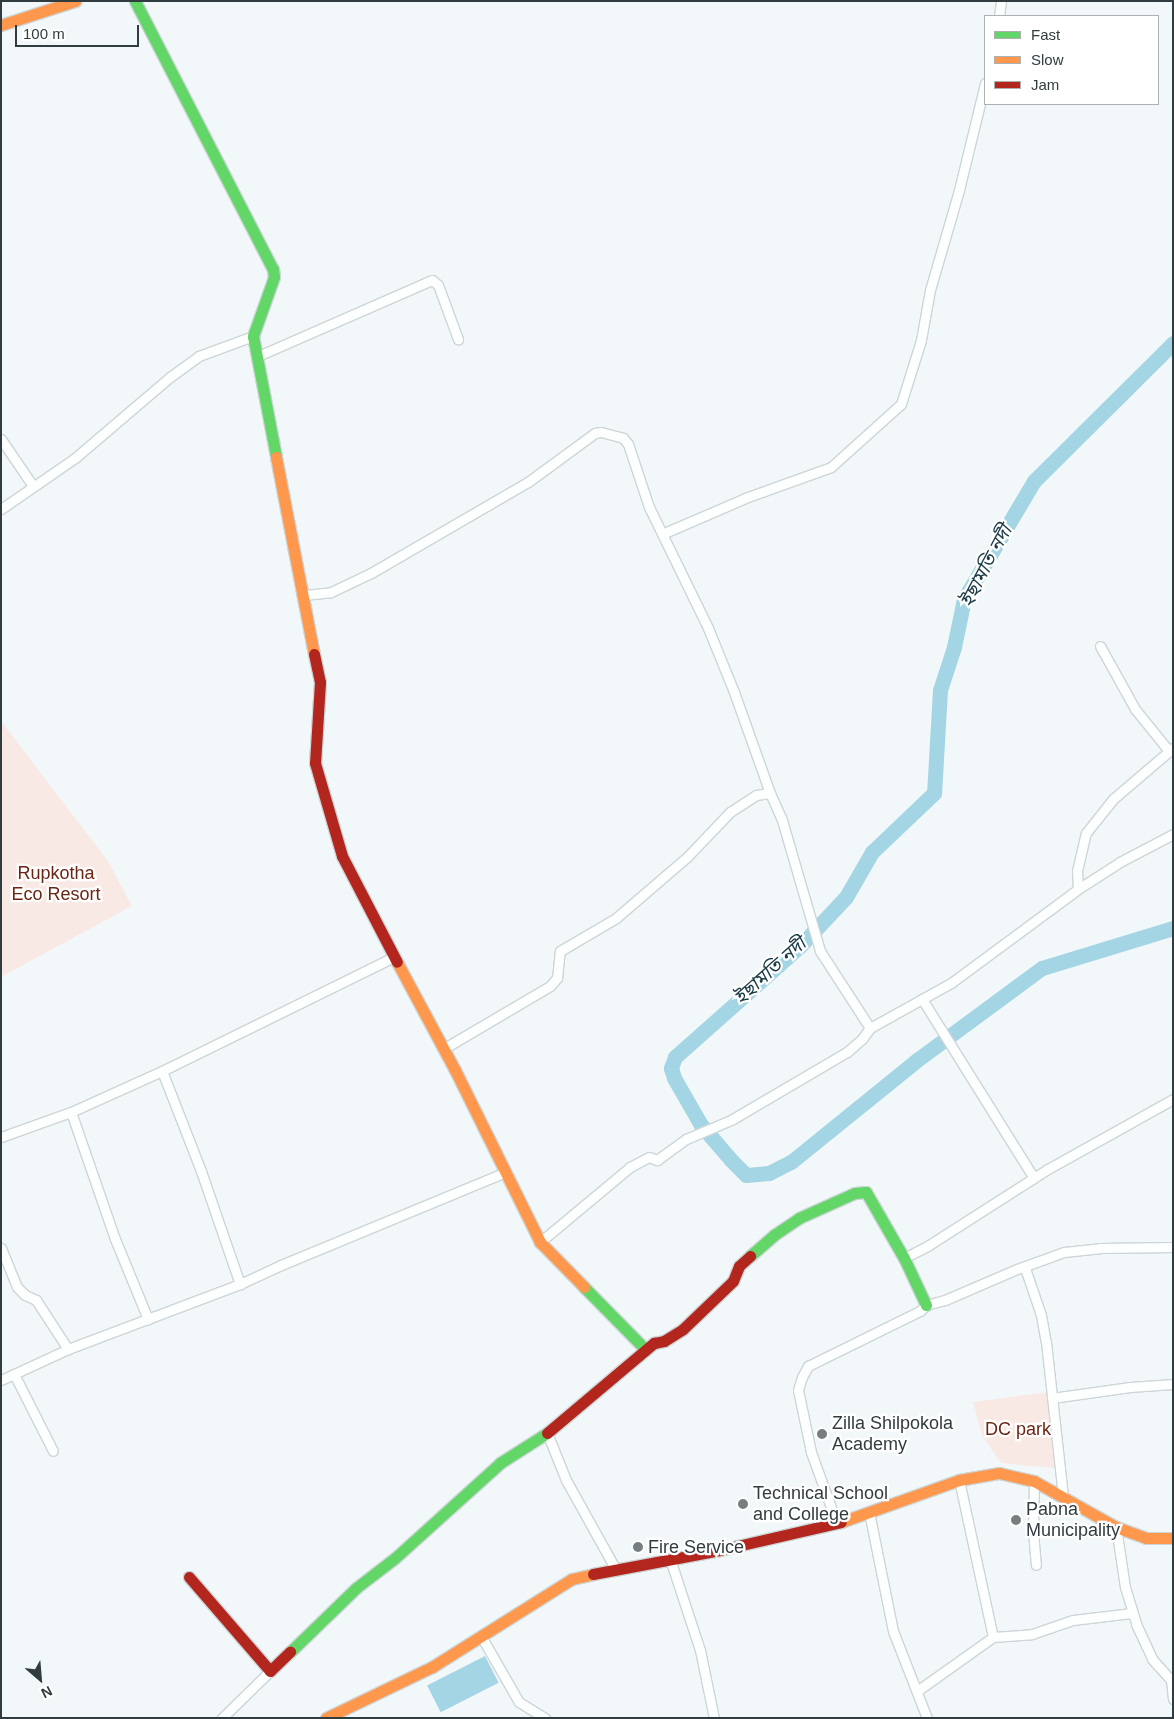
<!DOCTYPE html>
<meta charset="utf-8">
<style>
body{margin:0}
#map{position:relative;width:1174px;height:1719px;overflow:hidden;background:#f2f8fa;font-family:Arial,"Noto Sans Bengali",sans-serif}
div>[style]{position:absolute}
.green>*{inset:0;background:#f9e9e5}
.water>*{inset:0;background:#a4d5e4;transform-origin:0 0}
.river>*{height:15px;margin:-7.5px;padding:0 7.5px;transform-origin:7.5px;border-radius:7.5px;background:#a4d5e4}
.roads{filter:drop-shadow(1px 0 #cdd5d7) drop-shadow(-1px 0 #cdd5d7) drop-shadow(0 1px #cdd5d7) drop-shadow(0 -1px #cdd5d7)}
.street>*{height:9px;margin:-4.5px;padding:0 4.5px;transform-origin:4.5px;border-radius:4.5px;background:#fdfefe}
.fast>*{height:11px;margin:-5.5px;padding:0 5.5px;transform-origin:5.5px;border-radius:5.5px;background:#63d668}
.slow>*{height:11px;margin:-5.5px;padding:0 5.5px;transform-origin:5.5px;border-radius:5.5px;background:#ff974d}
.jam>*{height:11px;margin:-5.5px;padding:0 5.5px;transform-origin:5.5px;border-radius:5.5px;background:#b3261e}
.dots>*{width:14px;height:14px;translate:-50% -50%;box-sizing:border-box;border:2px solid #fff;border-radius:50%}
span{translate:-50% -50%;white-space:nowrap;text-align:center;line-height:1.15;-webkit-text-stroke:4.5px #fff;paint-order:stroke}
.park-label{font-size:18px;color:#6c2514}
.poi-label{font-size:18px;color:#313c40}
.left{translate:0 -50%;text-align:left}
.water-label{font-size:19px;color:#193a44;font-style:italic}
.frame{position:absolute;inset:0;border:2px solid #313c40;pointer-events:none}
.legend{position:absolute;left:984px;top:15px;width:175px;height:90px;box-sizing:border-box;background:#fff;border:1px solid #adb1b3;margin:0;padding:6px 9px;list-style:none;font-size:15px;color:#313c40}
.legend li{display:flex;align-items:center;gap:10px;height:25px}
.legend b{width:25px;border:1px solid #adb1b3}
.north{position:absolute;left:15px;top:1654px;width:50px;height:50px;-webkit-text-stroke:4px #fff;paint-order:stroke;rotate:153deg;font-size:14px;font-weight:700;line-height:20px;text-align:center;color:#313c40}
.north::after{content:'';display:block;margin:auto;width:18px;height:22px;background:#313c40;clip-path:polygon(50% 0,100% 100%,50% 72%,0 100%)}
.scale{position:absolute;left:15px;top:25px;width:124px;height:22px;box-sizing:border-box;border:2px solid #313c40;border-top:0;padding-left:6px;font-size:15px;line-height:18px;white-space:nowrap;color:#313c40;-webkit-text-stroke:4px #fff;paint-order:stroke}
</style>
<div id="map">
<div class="green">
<div style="clip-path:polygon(1px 721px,108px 861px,132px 906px,1px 977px)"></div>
<div style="clip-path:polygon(1048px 1392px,1055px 1468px,1001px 1463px,982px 1436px,973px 1402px)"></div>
</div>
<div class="water">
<div style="left:485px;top:1656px;width:30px;height:65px;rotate:63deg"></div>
</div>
<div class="river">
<div style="left:1173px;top:343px;width:196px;rotate:135.2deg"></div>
<div style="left:1034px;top:481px;width:137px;rotate:120.7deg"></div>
<div style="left:964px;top:599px;width:49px;rotate:101.8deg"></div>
<div style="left:954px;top:647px;width:45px;rotate:108deg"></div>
<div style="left:940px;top:690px;width:103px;rotate:93.3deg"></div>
<div style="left:934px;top:793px;width:86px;rotate:136.4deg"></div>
<div style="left:872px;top:852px;width:52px;rotate:120deg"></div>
<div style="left:846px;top:897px;width:67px;rotate:133.2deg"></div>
<div style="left:800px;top:946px;width:167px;rotate:138.4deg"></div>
<div style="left:675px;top:1057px;width:12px;rotate:110deg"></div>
<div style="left:671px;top:1068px;width:10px;rotate:73deg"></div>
<div style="left:674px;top:1078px;width:54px;rotate:60.1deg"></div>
<div style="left:701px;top:1125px;width:46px;rotate:49.4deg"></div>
<div style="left:731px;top:1160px;width:21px;rotate:45deg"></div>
<div style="left:746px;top:1175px;width:23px;rotate:-5deg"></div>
<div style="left:769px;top:1173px;width:25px;rotate:-27deg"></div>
<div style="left:791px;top:1162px;width:162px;rotate:-39deg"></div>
<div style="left:917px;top:1060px;width:155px;rotate:-36.4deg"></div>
<div style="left:1042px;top:968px;width:137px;rotate:-17deg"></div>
</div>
<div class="roads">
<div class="street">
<div style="left:999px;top:16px;width:15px;rotate:-82deg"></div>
<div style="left:258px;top:356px;width:190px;rotate:-23.6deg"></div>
<div style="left:432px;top:280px;width:8px;rotate:40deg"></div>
<div style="left:438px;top:285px;width:58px;rotate:69.7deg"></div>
<div style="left:1px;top:439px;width:57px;rotate:55.8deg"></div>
<div style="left:1px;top:509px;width:90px;rotate:-34.6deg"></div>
<div style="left:75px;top:458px;width:125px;rotate:-40.5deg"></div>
<div style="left:170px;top:377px;width:36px;rotate:-36deg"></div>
<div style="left:199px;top:356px;width:58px;rotate:-20.3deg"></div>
<div style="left:662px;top:534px;width:90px;rotate:-23.4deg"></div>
<div style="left:745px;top:498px;width:91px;rotate:-19.8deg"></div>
<div style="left:831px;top:467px;width:94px;rotate:-42deg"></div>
<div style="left:901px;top:404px;width:67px;rotate:-72.6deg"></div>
<div style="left:921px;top:340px;width:51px;rotate:-79.8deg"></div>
<div style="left:930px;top:290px;width:104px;rotate:-73.8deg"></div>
<div style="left:959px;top:190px;width:110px;rotate:-76.3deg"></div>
<div style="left:304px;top:595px;width:27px;rotate:-6deg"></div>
<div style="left:331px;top:592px;width:44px;rotate:-25.4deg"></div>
<div style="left:371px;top:573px;width:181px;rotate:-30.1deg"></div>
<div style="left:528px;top:482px;width:83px;rotate:-36.2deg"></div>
<div style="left:595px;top:433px;width:6px;rotate:-9deg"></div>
<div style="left:601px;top:432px;width:23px;rotate:15deg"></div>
<div style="left:623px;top:438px;width:8px;rotate:50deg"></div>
<div style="left:628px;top:444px;width:66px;rotate:71.6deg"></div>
<div style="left:649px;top:507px;width:135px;rotate:64deg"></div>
<div style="left:708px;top:628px;width:69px;rotate:67.9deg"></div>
<div style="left:734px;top:692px;width:107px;rotate:70.4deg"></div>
<div style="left:1100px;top:646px;width:72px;rotate:60.9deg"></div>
<div style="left:1135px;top:709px;width:54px;rotate:51deg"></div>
<div style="left:1078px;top:889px;width:18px;rotate:-93deg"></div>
<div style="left:1077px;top:871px;width:39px;rotate:-77deg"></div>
<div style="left:1086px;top:833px;width:43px;rotate:-51.5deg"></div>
<div style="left:1113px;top:799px;width:79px;rotate:-40.4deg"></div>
<div style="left:922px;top:999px;width:211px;rotate:58deg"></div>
<div style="left:443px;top:1049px;width:124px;rotate:-30.5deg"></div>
<div style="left:550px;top:986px;width:11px;rotate:-49deg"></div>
<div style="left:557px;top:978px;width:27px;rotate:-84deg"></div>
<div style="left:560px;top:951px;width:65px;rotate:-30.5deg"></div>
<div style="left:616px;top:918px;width:95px;rotate:-40.7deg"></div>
<div style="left:688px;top:856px;width:61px;rotate:-46.3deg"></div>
<div style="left:730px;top:812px;width:31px;rotate:-33deg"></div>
<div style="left:756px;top:795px;width:14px;rotate:-8deg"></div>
<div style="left:770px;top:793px;width:30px;rotate:66deg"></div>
<div style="left:782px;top:820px;width:136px;rotate:73.8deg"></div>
<div style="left:820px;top:951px;width:92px;rotate:57deg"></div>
<div style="left:162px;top:1071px;width:107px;rotate:68.7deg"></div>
<div style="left:201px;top:1171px;width:120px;rotate:71deg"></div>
<div style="left:71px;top:1112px;width:134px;rotate:70.9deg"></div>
<div style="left:115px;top:1239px;width:87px;rotate:67.6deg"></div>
<div style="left:1px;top:1137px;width:74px;rotate:-19.7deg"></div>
<div style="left:71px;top:1112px;width:100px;rotate:-24.3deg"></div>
<div style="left:162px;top:1071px;width:258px;rotate:-26.2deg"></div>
<div style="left:540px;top:1242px;width:117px;rotate:-39.8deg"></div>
<div style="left:630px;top:1167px;width:21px;rotate:-28deg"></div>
<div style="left:649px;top:1157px;width:9px;rotate:21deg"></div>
<div style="left:657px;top:1160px;width:36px;rotate:-36deg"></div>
<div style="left:686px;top:1139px;width:49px;rotate:-22.9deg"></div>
<div style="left:731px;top:1120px;width:134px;rotate:-30.4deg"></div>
<div style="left:847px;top:1052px;width:20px;rotate:-41deg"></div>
<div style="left:862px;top:1039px;width:14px;rotate:-54deg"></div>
<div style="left:870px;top:1028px;width:93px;rotate:-29.1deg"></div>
<div style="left:951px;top:983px;width:158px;rotate:-36.5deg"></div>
<div style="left:1078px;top:889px;width:50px;rotate:-32.7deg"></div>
<div style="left:1120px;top:862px;width:60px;rotate:-27.8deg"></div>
<div style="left:1px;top:1248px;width:42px;rotate:67.7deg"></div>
<div style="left:17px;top:1287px;width:11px;rotate:45deg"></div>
<div style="left:25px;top:1295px;width:12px;rotate:24deg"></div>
<div style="left:36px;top:1300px;width:59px;rotate:56.9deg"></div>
<div style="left:904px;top:1258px;width:28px;rotate:-27deg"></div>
<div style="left:929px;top:1245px;width:141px;rotate:-32.6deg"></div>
<div style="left:1048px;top:1169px;width:143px;rotate:-29.2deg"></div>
<div style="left:1025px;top:1268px;width:50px;rotate:71.2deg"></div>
<div style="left:1041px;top:1315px;width:27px;rotate:80deg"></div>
<div style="left:1046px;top:1342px;width:156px;rotate:83.7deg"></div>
<div style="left:14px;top:1374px;width:86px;rotate:63.1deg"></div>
<div style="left:1px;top:1380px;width:74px;rotate:-24.8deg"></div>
<div style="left:68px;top:1349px;width:184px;rotate:-20.7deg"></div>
<div style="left:240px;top:1284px;width:45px;rotate:-24.9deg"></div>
<div style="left:281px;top:1265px;width:243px;rotate:-22.5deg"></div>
<div style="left:1052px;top:1398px;width:79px;rotate:-8deg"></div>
<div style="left:1130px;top:1387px;width:43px;rotate:-4deg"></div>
<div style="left:547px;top:1433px;width:51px;rotate:68deg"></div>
<div style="left:566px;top:1480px;width:101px;rotate:60.9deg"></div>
<div style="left:959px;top:1480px;width:161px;rotate:77.8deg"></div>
<div style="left:1034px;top:1481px;width:51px;rotate:91.1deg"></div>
<div style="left:1033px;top:1532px;width:33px;rotate:85deg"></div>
<div style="left:869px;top:1512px;width:121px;rotate:78.6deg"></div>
<div style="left:893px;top:1631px;width:93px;rotate:68.7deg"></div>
<div style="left:837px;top:1524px;width:77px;rotate:-109.9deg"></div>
<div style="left:811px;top:1452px;width:63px;rotate:-101.8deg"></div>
<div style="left:798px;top:1390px;width:14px;rotate:-73deg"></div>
<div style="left:802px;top:1377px;width:13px;rotate:-61deg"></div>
<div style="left:808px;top:1366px;width:125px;rotate:-26.2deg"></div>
<div style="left:920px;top:1311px;width:8px;rotate:-45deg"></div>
<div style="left:926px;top:1305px;width:20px;rotate:-15deg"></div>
<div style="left:945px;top:1300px;width:78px;rotate:-23.3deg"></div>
<div style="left:1017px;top:1269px;width:50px;rotate:-19.9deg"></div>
<div style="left:1064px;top:1252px;width:36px;rotate:-6deg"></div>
<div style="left:1100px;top:1248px;width:73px;rotate:-0.8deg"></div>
<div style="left:1116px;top:1527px;width:61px;rotate:81.5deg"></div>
<div style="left:1125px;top:1587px;width:39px;rotate:73deg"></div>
<div style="left:1136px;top:1624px;width:38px;rotate:65deg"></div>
<div style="left:1152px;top:1659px;width:28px;rotate:48deg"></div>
<div style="left:670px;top:1559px;width:96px;rotate:71.8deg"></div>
<div style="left:700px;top:1650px;width:69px;rotate:78.4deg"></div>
<div style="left:481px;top:1636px;width:76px;rotate:60.1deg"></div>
<div style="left:519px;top:1702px;width:31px;rotate:32deg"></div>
<div style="left:1173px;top:1679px;width:2px;rotate:153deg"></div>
<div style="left:1171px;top:1680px;width:19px;rotate:84deg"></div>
<div style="left:917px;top:1691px;width:93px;rotate:-35.4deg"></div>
<div style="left:993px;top:1637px;width:39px;rotate:-4deg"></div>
<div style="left:1032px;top:1634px;width:43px;rotate:-18.9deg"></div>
<div style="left:1073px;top:1620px;width:59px;rotate:-6.8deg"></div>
<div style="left:222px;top:1718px;width:67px;rotate:-44.4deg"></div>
</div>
<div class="fast">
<div style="left:135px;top:1px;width:301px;rotate:62.8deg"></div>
<div style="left:273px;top:269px;width:8px;rotate:83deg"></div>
<div style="left:274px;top:277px;width:63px;rotate:109.6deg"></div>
<div style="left:253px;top:336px;width:123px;rotate:79.2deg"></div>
<div style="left:750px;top:1256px;width:32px;rotate:-41deg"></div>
<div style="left:774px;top:1235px;width:30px;rotate:-34deg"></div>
<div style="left:799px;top:1218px;width:61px;rotate:-24.1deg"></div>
<div style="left:855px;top:1193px;width:11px;rotate:-5deg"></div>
<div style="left:866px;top:1192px;width:76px;rotate:60.1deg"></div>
<div style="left:904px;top:1258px;width:52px;rotate:64.9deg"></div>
<div style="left:584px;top:1287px;width:88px;rotate:45.5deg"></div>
<div style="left:290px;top:1652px;width:92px;rotate:-44.1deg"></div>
<div style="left:356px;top:1588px;width:49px;rotate:-37.6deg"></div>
<div style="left:395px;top:1558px;width:142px;rotate:-42.1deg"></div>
<div style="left:500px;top:1463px;width:56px;rotate:-32.6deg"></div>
</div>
<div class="slow">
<div style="left:1px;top:25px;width:78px;rotate:-18deg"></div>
<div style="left:276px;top:457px;width:201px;rotate:79.1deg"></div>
<div style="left:397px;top:962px;width:123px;rotate:61.8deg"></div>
<div style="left:455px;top:1070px;width:192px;rotate:63.7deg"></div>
<div style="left:540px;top:1242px;width:63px;rotate:45.6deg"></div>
<div style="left:841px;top:1522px;width:125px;rotate:-19.6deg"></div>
<div style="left:959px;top:1480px;width:41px;rotate:-9.9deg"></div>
<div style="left:999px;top:1473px;width:36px;rotate:13deg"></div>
<div style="left:1034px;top:1481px;width:94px;rotate:29.3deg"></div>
<div style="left:1116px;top:1527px;width:32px;rotate:20deg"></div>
<div style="left:1146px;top:1538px;width:27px"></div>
<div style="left:326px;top:1718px;width:118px;rotate:-25.7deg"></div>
<div style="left:432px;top:1667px;width:165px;rotate:-32.2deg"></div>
<div style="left:572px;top:1579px;width:22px;rotate:-13deg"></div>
</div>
<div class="jam">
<div style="left:314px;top:654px;width:29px;rotate:78deg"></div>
<div style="left:320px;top:682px;width:81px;rotate:93.5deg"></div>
<div style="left:315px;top:763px;width:97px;rotate:73.8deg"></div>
<div style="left:342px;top:856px;width:119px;rotate:62.6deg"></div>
<div style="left:547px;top:1433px;width:140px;rotate:-40.1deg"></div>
<div style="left:654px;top:1343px;width:10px;rotate:-11deg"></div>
<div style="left:664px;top:1341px;width:22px;rotate:-32deg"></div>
<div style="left:683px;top:1329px;width:69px;rotate:-43.8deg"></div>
<div style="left:733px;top:1281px;width:16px;rotate:-68deg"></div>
<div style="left:739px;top:1266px;width:15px;rotate:-42deg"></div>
<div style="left:593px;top:1574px;width:129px;rotate:-10.7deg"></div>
<div style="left:720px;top:1550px;width:124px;rotate:-13deg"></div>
<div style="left:189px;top:1577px;width:124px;rotate:49.2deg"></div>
<div style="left:270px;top:1671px;width:28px;rotate:-44deg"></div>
</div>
</div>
<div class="dots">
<div style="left:822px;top:1434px;background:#757e81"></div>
<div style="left:743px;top:1504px;background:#757e81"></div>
<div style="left:1016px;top:1520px;background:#757e81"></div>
<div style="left:638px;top:1547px;background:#757e81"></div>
</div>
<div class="park-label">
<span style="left:56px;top:884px">Rupkotha<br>Eco Resort</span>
<span style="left:1018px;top:1429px">DC park</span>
</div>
<div class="poi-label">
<span class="left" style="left:832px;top:1434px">Zilla Shilpokola<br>Academy</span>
<span class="left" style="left:753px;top:1504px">Technical School<br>and College</span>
<span class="left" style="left:1026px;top:1520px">Pabna<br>Municipality</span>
<span class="left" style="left:648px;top:1547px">Fire Service</span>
</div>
<div class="water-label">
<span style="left:986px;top:566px;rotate:-62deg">ইছামতি নদী</span>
<span style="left:770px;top:971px;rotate:-42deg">ইছামতি নদী</span>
</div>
<div class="frame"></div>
<ul class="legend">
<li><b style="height:6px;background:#63d668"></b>Fast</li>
<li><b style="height:6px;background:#ff974d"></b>Slow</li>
<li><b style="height:6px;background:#b3261e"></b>Jam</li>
</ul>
<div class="north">N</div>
<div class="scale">100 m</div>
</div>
